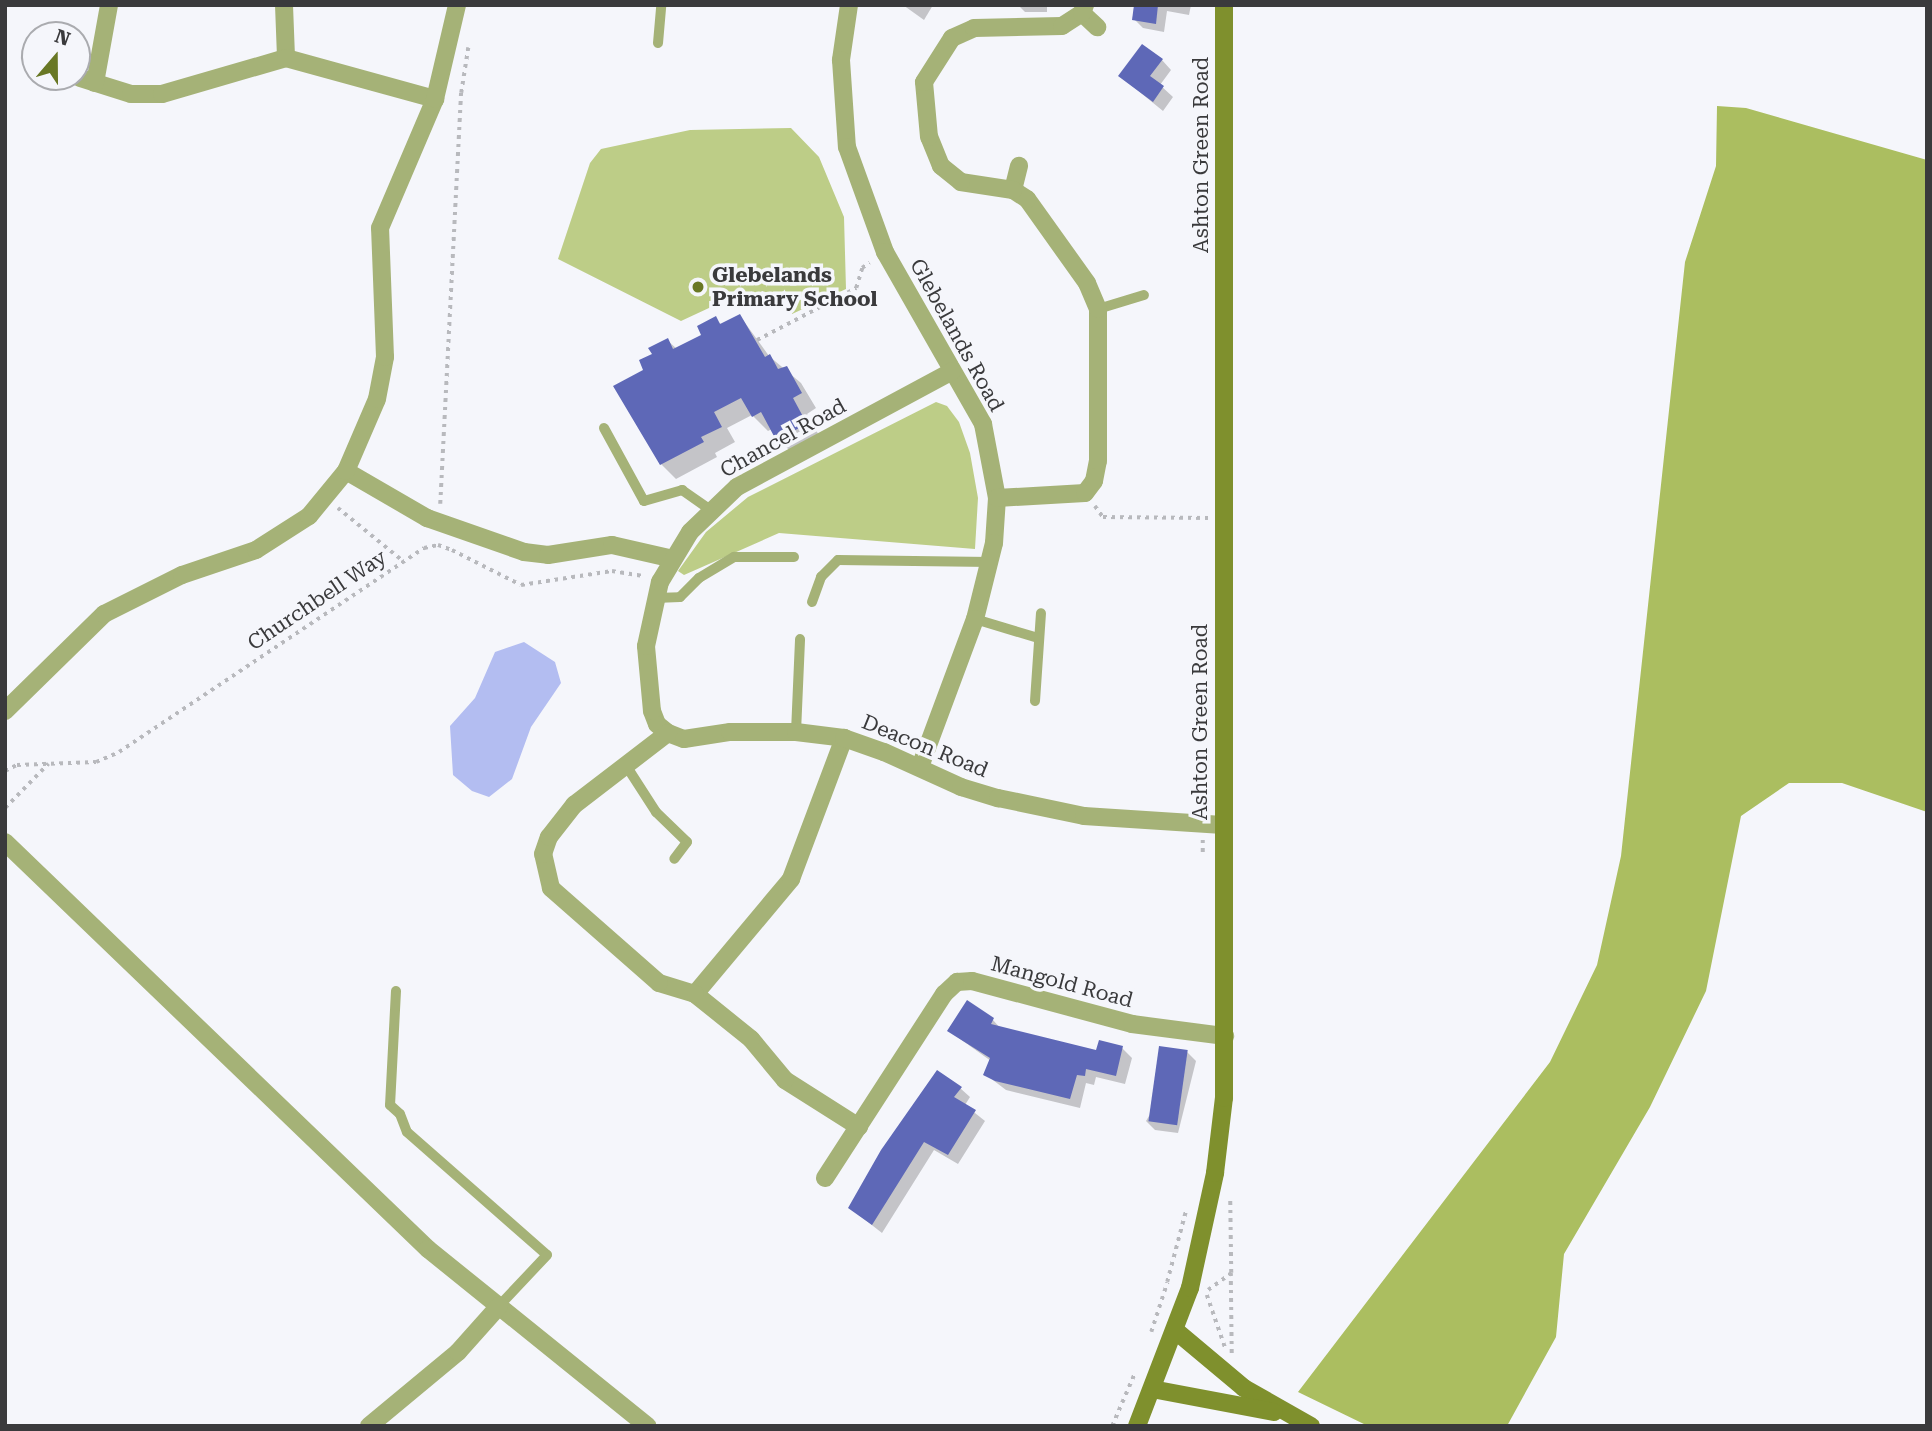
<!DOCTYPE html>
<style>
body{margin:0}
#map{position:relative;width:1932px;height:1431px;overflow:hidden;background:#f5f6fb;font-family:"Roboto Serif",serif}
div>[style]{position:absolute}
.green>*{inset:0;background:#bdcd87}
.forest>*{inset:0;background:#abbe60}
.water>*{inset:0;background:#b3bdf1}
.shadow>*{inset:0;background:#0003}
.building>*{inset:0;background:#5e68b7;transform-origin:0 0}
.path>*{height:3.5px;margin-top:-1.75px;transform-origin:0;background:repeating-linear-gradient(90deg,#b8b9bd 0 3.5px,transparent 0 8.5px)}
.lane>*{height:10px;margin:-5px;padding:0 5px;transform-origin:5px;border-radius:5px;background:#a5b277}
.street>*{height:18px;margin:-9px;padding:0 9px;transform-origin:9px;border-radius:9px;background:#a5b277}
.secondary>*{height:18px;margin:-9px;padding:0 9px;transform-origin:9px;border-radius:9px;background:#7f902d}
.dots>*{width:19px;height:19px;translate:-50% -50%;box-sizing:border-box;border:4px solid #f5f6fb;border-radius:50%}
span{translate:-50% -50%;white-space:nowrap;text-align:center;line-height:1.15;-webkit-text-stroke:7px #f5f6fb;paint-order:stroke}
.street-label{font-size:21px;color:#3a3a3c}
.poi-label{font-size:21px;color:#3a3a3c;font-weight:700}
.left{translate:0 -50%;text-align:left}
.frame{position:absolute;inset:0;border:7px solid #3a3a3c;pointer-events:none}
.north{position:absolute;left:21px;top:21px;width:70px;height:70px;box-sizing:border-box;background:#f5f6fb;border:2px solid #aaabaf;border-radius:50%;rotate:20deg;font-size:19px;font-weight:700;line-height:28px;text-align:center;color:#3a3a3c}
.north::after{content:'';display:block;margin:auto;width:24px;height:32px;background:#697825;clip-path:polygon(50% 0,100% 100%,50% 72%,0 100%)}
</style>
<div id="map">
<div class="green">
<div style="clip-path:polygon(791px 128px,819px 157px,844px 217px,846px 289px,792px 314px,789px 299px,762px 291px,749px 301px,724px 301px,681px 321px,558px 259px,590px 163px,601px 149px,690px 130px)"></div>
<div style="clip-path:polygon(936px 402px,947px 406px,959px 422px,970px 453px,978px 498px,975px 549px,779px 533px,684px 575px,678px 571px,706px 532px,748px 497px)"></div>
</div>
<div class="forest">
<div style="clip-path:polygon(1717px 106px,1746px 108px,1927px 160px,1927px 812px,1842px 783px,1789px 783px,1741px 816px,1706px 991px,1650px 1107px,1564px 1254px,1556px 1337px,1507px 1426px,1368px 1426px,1298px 1392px,1550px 1062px,1597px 965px,1621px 856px,1685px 262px,1716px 166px)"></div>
</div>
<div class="water">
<div style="clip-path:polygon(524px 642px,555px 662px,561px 683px,531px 727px,512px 779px,489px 797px,472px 791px,453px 775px,450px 726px,475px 698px,495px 652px)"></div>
</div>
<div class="shadow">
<div style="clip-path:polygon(903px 5px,933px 5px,924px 20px)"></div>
<div style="clip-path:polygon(1018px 5px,1047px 5px,1047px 12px,1025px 12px)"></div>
<div style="clip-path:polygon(1136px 5px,1191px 5px,1189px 15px,1167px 11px,1164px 32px,1143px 28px,1134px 19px)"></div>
<div style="clip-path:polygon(1162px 60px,1171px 70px,1160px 85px,1173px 97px,1163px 111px,1120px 76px)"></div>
<div style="clip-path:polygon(740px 316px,769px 356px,801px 383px,816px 408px,807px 414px,821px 439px,792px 454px,772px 429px,768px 431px,752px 415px,727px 428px,735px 442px,715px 453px,717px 457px,676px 479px,661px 464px,646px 371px,667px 340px,677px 349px,704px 336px,715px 319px,722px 325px)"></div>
<div style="clip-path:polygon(993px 1020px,1001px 1029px,1097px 1052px,1122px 1048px,1132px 1058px,1125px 1084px,1096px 1077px,1094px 1085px,1086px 1083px,1080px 1108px,1006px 1090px,985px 1074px,991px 1061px,949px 1031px)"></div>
<div style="clip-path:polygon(1187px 1052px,1196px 1061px,1178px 1133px,1155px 1130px,1146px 1121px)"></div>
<div style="clip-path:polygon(960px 1088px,970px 1097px,965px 1105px,985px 1121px,958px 1164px,934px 1150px,882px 1233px,850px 1208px)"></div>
</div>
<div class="building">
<div style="clip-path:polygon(1134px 5px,1158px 5px,1156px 24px,1132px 20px)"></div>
<div style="clip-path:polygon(1142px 44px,1163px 59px,1150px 76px,1164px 86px,1153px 102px,1118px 76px)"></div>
<div style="clip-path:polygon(740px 314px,765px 357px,770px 354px,778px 369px,787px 366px,802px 393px,793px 398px,807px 424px,776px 440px,761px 412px,752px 417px,741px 398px,714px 412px,722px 427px,701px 437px,704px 442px,660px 465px,613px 386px,643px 370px,639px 360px,652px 354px,648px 348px,668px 338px,673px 349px,701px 335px,697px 326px,716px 316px,720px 324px)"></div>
<div style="clip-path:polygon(967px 1000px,994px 1018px,991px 1024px,1096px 1050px,1099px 1040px,1123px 1046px,1116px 1076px,1086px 1069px,1085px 1076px,1077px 1075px,1070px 1099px,995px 1081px,983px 1075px,990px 1058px,947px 1031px)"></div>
<div style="left:1159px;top:1046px;width:29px;height:76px;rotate:8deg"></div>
<div style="clip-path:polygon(937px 1070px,962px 1087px,954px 1097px,976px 1110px,948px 1155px,924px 1142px,872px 1225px,848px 1208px,881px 1150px)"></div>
</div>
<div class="path">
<div style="left:757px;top:340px;width:112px;rotate:-27.7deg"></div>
<div style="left:856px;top:288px;width:21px;rotate:-73deg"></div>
<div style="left:862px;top:268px;width:9px;rotate:-36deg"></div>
<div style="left:440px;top:504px;width:412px;rotate:-87.1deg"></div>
<div style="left:461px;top:93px;width:46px;rotate:-81.2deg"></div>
<div style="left:1095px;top:506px;width:14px;rotate:54deg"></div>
<div style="left:1103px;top:517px;width:105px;rotate:0.5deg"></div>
<div style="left:338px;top:508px;width:84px;rotate:39.2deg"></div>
<div style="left:5px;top:771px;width:13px;rotate:-27deg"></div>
<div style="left:17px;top:765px;width:79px;rotate:-2.2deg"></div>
<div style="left:96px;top:762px;width:25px;rotate:-23deg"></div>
<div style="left:119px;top:752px;width:367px;rotate:-33.8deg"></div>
<div style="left:424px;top:548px;width:14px;rotate:-12deg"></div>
<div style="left:438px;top:545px;width:15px;rotate:20deg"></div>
<div style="left:452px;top:550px;width:77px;rotate:26.9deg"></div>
<div style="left:521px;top:585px;width:92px;rotate:-8.7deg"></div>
<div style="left:612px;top:571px;width:30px;rotate:9deg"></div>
<div style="left:1202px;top:805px;width:45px;rotate:-88.7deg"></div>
<div style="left:5px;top:808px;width:62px;rotate:-45.7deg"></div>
<div style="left:1203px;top:840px;width:17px;rotate:90deg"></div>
<div style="left:1231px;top:1273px;width:82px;rotate:89.3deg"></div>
<div style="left:1167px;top:1282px;width:74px;rotate:-75.2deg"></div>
<div style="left:1208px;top:1290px;width:29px;rotate:-36deg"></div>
<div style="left:1231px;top:1273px;width:75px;rotate:-90.8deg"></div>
<div style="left:1207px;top:1295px;width:55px;rotate:70.9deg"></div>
<div style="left:1151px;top:1332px;width:52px;rotate:-71.9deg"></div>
<div style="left:1112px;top:1426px;width:56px;rotate:-66.7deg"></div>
</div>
<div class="lane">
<div style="left:658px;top:43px;width:38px;rotate:-85deg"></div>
<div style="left:1098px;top:309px;width:48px;rotate:-16.9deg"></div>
<div style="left:604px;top:428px;width:83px;rotate:61.3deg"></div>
<div style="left:644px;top:501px;width:40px;rotate:-16deg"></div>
<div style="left:682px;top:490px;width:33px;rotate:35deg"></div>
<div style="left:655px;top:598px;width:25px;rotate:-2deg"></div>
<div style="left:680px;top:597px;width:27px;rotate:-45deg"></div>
<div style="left:699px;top:578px;width:41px;rotate:-31deg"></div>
<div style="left:734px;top:557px;width:60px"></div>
<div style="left:812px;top:602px;width:27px;rotate:-70deg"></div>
<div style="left:821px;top:577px;width:24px;rotate:-45deg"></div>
<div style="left:838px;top:560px;width:152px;rotate:0.8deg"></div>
<div style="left:975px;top:619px;width:66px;rotate:16.8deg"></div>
<div style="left:1035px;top:701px;width:88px;rotate:-86.1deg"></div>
<div style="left:796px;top:732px;width:93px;rotate:-87.5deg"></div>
<div style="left:627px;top:767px;width:54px;rotate:57.2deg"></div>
<div style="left:656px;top:812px;width:43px;rotate:44.1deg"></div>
<div style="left:687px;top:842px;width:21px;rotate:127deg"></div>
<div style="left:396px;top:991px;width:114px;rotate:93deg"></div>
<div style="left:390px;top:1105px;width:13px;rotate:42deg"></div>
<div style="left:400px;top:1114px;width:19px;rotate:69deg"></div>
<div style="left:407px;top:1132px;width:186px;rotate:41.3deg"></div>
<div style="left:547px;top:1255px;width:70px;rotate:133.3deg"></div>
</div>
<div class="street">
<div style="left:284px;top:5px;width:53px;rotate:87.8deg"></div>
<div style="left:849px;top:5px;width:56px;rotate:98.3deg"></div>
<div style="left:841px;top:60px;width:87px;rotate:86.1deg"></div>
<div style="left:847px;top:147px;width:112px;rotate:70.1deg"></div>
<div style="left:885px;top:252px;width:198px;rotate:60.3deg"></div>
<div style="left:983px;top:424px;width:75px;rotate:79.3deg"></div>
<div style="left:997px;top:498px;width:45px;rotate:93.8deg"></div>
<div style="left:994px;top:543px;width:78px;rotate:104deg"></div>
<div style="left:975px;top:619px;width:158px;rotate:110.4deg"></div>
<div style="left:1082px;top:13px;width:21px;rotate:43deg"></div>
<div style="left:80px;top:78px;width:53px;rotate:17.4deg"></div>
<div style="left:131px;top:94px;width:31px"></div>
<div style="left:162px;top:94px;width:129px;rotate:-16.2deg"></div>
<div style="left:286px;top:58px;width:155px;rotate:15.4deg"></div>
<div style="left:95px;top:83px;width:79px;rotate:-79.8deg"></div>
<div style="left:1013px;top:190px;width:25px;rotate:-76deg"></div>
<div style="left:346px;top:471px;width:94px;rotate:30.1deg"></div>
<div style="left:427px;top:518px;width:103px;rotate:19.3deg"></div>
<div style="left:524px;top:552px;width:24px;rotate:7deg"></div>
<div style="left:548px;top:555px;width:65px;rotate:-8.9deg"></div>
<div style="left:612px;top:545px;width:63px;rotate:12.9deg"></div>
<div style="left:997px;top:498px;width:88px;rotate:-3.3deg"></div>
<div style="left:1085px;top:493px;width:15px;rotate:-53deg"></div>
<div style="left:1094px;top:481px;width:20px;rotate:-79deg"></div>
<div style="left:1098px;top:461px;width:152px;rotate:-90deg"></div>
<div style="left:1098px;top:309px;width:28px;rotate:-113deg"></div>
<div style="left:1087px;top:283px;width:103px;rotate:-125.5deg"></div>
<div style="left:1027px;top:199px;width:17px;rotate:-147deg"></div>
<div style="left:1013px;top:190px;width:53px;rotate:-171.3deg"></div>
<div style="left:961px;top:182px;width:26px;rotate:-141deg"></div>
<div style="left:941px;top:166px;width:31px;rotate:-112deg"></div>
<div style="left:929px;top:137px;width:55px;rotate:-95.2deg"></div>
<div style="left:924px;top:82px;width:52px;rotate:-57.5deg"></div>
<div style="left:952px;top:38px;width:24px;rotate:-24deg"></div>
<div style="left:974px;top:28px;width:88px;rotate:-1.3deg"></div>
<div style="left:1062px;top:26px;width:24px;rotate:-33deg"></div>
<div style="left:1082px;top:13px;width:9px;rotate:-69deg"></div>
<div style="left:5px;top:711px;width:139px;rotate:-44.4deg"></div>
<div style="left:104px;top:614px;width:87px;rotate:-26.6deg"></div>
<div style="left:182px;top:575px;width:78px;rotate:-18.7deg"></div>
<div style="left:256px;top:550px;width:63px;rotate:-32.7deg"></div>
<div style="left:309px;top:516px;width:58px;rotate:-50.6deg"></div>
<div style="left:346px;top:471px;width:78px;rotate:-66.7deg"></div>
<div style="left:377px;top:399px;width:43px;rotate:-79.2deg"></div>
<div style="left:385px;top:357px;width:129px;rotate:-92.2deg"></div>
<div style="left:380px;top:228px;width:140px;rotate:-66.9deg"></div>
<div style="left:435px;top:99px;width:97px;rotate:-76.8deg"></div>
<div style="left:668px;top:733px;width:14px;rotate:-141deg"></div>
<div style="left:657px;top:724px;width:14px;rotate:-111deg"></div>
<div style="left:652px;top:711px;width:65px;rotate:-95.3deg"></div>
<div style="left:646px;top:646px;width:66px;rotate:-77.7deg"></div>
<div style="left:660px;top:582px;width:58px;rotate:-59deg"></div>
<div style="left:690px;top:532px;width:65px;rotate:-43.8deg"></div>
<div style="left:737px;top:487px;width:244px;rotate:-28.3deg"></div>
<div style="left:5px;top:842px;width:587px;rotate:43.9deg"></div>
<div style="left:428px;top:1249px;width:282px;rotate:38.9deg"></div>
<div style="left:695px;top:994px;width:150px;rotate:-50.1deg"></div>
<div style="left:791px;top:879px;width:151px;rotate:-69.4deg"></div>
<div style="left:859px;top:1127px;width:88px;rotate:-147.6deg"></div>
<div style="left:785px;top:1080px;width:53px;rotate:-129.7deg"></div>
<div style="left:751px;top:1039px;width:72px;rotate:-141.2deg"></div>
<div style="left:695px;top:994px;width:38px;rotate:-163deg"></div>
<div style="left:659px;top:983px;width:144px;rotate:-138.7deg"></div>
<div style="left:551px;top:888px;width:35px;rotate:-103deg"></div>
<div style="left:543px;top:854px;width:18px;rotate:-71deg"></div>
<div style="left:549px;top:837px;width:41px;rotate:-52deg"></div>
<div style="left:574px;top:805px;width:118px;rotate:-37.5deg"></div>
<div style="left:668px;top:733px;width:17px;rotate:21deg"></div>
<div style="left:684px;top:739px;width:47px;rotate:-8.7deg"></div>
<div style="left:730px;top:732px;width:66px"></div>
<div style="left:796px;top:732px;width:48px;rotate:7.1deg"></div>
<div style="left:844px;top:738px;width:42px;rotate:19.3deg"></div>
<div style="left:884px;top:752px;width:85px;rotate:24.4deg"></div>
<div style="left:961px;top:787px;width:39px;rotate:17deg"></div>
<div style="left:998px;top:798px;width:88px;rotate:11.8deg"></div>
<div style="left:1084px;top:816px;width:139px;rotate:3.7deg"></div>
<div style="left:825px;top:1178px;width:219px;rotate:-57.1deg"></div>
<div style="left:944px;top:994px;width:18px;rotate:-43deg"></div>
<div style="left:957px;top:982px;width:15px;rotate:-4deg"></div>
<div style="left:972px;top:981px;width:166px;rotate:15deg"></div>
<div style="left:1132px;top:1024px;width:94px;rotate:7.4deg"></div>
<div style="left:369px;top:1426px;width:116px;rotate:-39.7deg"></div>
<div style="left:458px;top:1352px;width:62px;rotate:-48.3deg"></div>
</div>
<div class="secondary">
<div style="left:1176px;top:1331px;width:89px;rotate:40deg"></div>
<div style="left:1244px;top:1388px;width:77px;rotate:29.6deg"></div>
<div style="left:1152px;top:1389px;width:124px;rotate:10.7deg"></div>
<div style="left:1137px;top:1426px;width:148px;rotate:-69deg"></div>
<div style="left:1190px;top:1288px;width:118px;rotate:-77.7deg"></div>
<div style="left:1215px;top:1173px;width:76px;rotate:-83.2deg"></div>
<div style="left:1224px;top:1098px;width:1093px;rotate:-90deg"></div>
</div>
<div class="dots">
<div style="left:698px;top:287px;background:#697825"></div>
</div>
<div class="street-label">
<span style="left:1201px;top:155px;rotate:-90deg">Ashton Green Road</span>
<span style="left:957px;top:335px;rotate:61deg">Glebelands Road</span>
<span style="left:783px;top:438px;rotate:-29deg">Chancel Road</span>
<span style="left:317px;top:600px;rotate:-34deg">Churchbell Way</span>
<span style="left:1200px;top:722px;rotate:-90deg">Ashton Green Road</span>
<span style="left:925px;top:746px;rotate:22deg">Deacon Road</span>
<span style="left:1062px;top:982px;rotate:15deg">Mangold Road</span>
</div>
<div class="poi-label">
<span class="left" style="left:712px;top:287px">Glebelands<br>Primary School</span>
</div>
<div class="frame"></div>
<div class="north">N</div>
</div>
